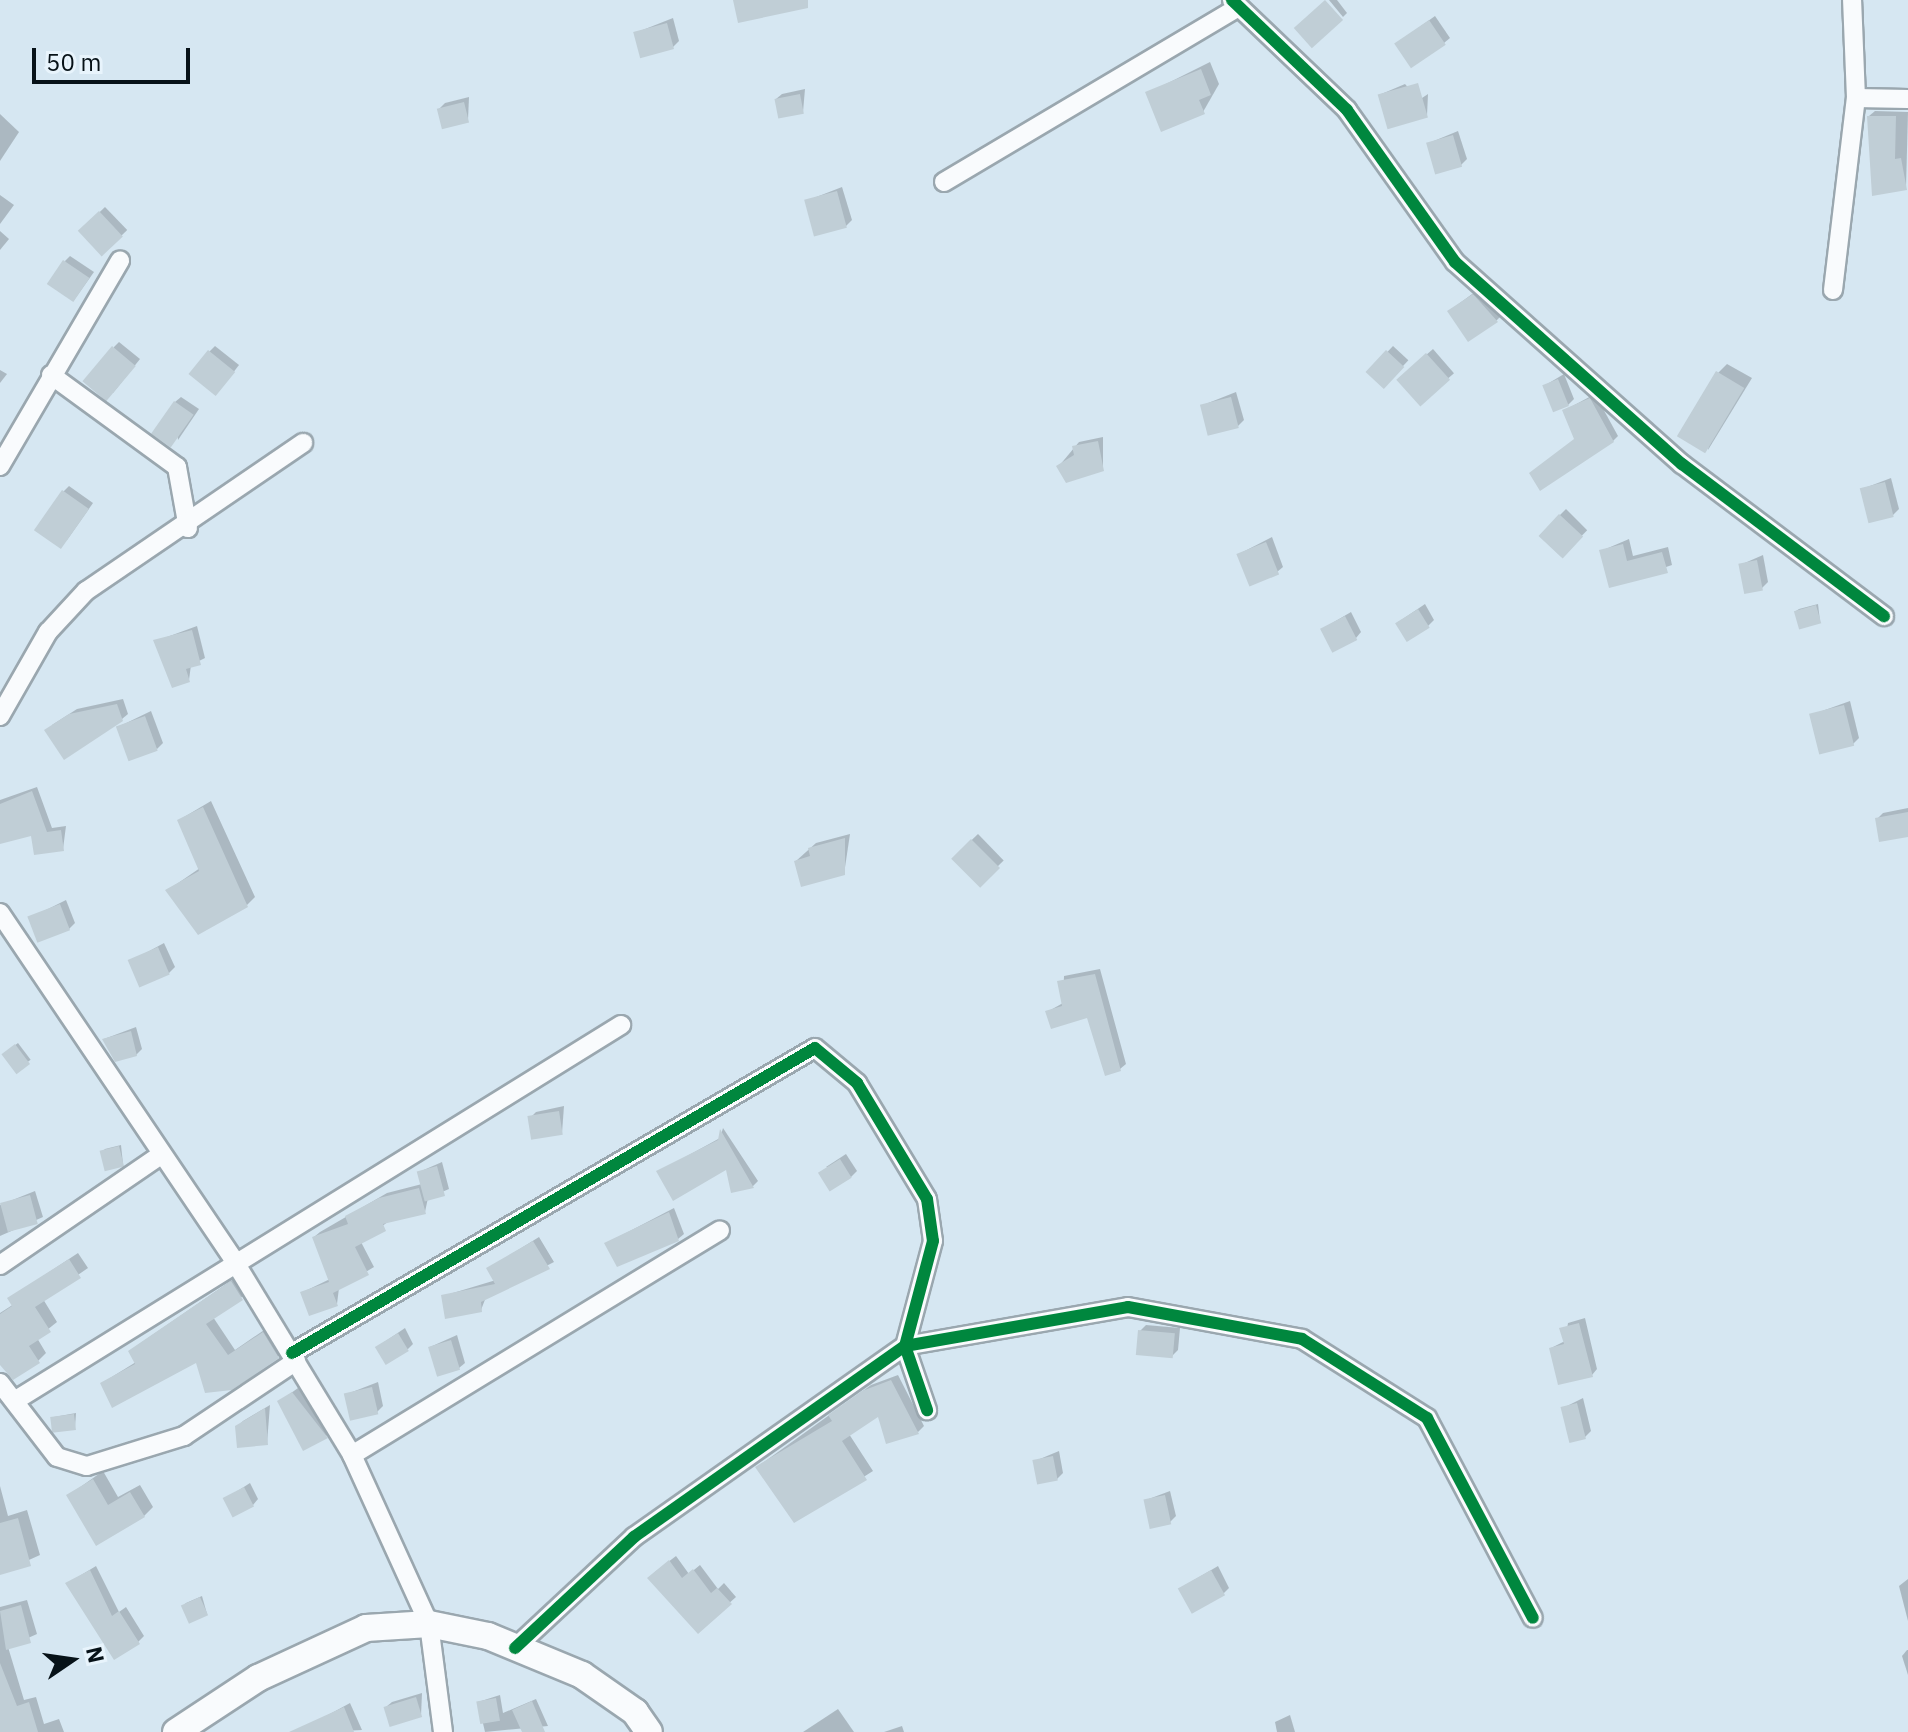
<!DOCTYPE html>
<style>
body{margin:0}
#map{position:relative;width:1908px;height:1732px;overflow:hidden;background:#d6e7f2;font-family:"IBM Plex Sans",sans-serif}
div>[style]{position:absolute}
.shadow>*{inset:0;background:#0003;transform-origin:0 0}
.building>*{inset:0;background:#c0ced6;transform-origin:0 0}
.roads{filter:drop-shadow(2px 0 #9aa7af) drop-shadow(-2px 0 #9aa7af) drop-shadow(0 2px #9aa7af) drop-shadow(0 -2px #9aa7af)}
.minor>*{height:18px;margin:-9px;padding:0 9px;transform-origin:9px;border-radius:9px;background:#f9fbfd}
.secondary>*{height:26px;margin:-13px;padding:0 13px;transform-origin:13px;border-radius:13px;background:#f9fbfd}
.cycleway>*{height:12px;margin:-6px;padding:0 6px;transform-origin:6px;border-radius:6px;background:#00873e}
span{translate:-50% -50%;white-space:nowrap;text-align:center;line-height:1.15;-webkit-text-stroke:6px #e8f4fc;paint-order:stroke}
.north{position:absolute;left:32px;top:1620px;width:80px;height:80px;-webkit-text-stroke:6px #e8f4fc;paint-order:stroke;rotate:77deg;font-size:22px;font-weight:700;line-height:32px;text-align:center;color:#071218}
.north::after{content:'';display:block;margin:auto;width:28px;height:36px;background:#071218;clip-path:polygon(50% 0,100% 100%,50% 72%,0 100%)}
.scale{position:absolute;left:32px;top:48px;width:158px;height:36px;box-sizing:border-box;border:4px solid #071218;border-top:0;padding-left:10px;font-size:24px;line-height:28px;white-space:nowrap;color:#071218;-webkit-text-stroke:6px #e8f4fc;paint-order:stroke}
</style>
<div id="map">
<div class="shadow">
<div style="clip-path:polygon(1329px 0,1337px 0,1347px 13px,1343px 17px)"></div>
<div style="clip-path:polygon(1435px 16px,1450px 38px,1444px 43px,1396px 44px)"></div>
<div style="clip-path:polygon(673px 18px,679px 41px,673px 47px,635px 33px)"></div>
<div style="clip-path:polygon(1210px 62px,1219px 84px,1203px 112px,1148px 93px)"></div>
<div style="clip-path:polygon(1405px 84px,1419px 100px,1428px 94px,1427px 116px,1379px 95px)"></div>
<div style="clip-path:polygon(805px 89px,803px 112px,776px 99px,782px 94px)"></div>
<div style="clip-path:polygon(469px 97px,468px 120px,439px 109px,445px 103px)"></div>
<div style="clip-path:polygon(1875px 111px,1908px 112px,1906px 188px,1869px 116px)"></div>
<div style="clip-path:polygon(0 114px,19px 132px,0 161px)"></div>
<div style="clip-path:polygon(1458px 131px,1467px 159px,1461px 165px,1429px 143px)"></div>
<div style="clip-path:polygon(842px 187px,852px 220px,846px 226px,806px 201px)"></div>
<div style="clip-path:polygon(0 195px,14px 205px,0 224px)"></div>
<div style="left:105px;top:207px;width:32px;height:34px;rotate:46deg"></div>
<div style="clip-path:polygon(0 231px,9px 239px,0 250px)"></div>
<div style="clip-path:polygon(70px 256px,94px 272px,74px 300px,65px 261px)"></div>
<div style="clip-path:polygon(1479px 289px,1502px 315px,1496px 321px,1449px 311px)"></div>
<div style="clip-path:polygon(119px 342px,140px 359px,113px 393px,114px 347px)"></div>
<div style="clip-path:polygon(215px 346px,239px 365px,222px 387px,209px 352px)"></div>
<div style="left:1393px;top:346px;width:21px;height:36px;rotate:43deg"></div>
<div style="left:1433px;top:349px;width:32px;height:45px;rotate:49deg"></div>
<div style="clip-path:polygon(1727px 364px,1752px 378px,1708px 450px,1718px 373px)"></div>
<div style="clip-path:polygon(0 370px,7px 374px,0 383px)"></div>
<div style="clip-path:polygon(1564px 374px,1574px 399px,1568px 405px,1544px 386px)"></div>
<div style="clip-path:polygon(1236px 392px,1244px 420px,1238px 426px,1203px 405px)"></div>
<div style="clip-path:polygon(1595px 394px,1618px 436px,1613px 441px,1576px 438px,1565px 410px)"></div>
<div style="clip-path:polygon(181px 397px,199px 409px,178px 440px,175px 402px)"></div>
<div style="clip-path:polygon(1103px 437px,1103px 469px,1059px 466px,1079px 442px)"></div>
<div style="clip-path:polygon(1891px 478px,1899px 509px,1893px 515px,1862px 489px)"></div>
<div style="clip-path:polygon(69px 486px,93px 503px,67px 540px,63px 492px)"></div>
<div style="left:1566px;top:509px;width:30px;height:37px;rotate:45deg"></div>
<div style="clip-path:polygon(1272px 537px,1283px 567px,1277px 572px,1239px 554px)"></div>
<div style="clip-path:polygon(1629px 539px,1633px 556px,1668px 547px,1672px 565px,1610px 586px,1601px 551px)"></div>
<div style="clip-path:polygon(1763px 555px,1768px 582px,1762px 588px,1740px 565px)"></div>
<div style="clip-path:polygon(1425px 604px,1434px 620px,1428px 626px,1397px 623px)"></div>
<div style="clip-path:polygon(1818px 604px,1820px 621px,1796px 611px,1799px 609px)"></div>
<div style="clip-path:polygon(1351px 612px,1361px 632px,1356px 638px,1322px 629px)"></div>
<div style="clip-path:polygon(197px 626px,205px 658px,191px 665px,189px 680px,156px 641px)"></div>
<div style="clip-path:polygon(123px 699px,128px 714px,122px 719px,52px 725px,77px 709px)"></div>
<div style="clip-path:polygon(1850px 701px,1859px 738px,1853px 744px,1811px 715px)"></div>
<div style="clip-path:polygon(151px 711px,163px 743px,157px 749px,118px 727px)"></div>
<div style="clip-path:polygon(37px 787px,52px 828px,66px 826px,63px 849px,33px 833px,0 842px,0 800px)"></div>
<div style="clip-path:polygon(211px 801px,255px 897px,247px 905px,168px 890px,200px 868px,179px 820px)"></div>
<div style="clip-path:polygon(1908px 808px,1908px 835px,1877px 819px,1883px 813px)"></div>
<div style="clip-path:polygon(850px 834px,844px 874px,796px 861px,816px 843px)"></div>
<div style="left:978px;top:834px;width:37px;height:34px;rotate:46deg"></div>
<div style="clip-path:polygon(66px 900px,75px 923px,69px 929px,30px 918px)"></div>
<div style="clip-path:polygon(164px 943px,175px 967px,169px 973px,131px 961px)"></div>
<div style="clip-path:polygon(1100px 969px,1126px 1064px,1120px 1069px,1088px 1015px,1047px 1012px,1063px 1003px,1064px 976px)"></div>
<div style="clip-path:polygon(136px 1027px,142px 1049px,136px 1055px,104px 1039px)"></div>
<div style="left:18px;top:1043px;width:21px;height:18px;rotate:53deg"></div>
<div style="clip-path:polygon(564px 1106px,562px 1133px,530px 1118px,536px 1112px)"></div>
<div style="clip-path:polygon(723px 1128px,758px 1181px,753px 1186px,732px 1191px,727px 1167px,658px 1172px,720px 1138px)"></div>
<div style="clip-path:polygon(121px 1145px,123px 1164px,103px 1151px,105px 1149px)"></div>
<div style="clip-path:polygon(846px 1154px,857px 1171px,851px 1177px,826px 1167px)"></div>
<div style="clip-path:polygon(442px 1162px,449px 1189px,428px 1198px,425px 1212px,389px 1221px,361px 1242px,374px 1267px,339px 1288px,337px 1304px,303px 1292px,330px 1279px,314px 1237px,320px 1232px,387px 1193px,422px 1184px,419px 1172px)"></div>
<div style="clip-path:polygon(35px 1191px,43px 1217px,0 1236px,0 1205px)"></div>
<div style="clip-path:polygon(674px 1208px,684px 1234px,678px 1239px,607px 1243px)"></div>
<div style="clip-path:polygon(539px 1237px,554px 1262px,486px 1297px,481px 1310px,443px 1296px,496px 1280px,489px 1268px)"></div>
<div style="clip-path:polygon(78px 1253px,88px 1268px,43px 1299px,57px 1322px,37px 1338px,46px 1353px,38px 1361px,0 1358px,0 1313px,14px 1304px,10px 1298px)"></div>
<div style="clip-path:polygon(238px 1276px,249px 1292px,213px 1317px,235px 1350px,270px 1326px,285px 1350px,278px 1356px,198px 1360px,102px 1383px,136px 1362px,138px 1345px)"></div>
<div style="clip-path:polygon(1585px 1318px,1597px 1369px,1592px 1375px,1551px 1348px,1565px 1341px,1568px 1323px)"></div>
<div style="clip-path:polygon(1146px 1325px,1180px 1328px,1178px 1350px,1172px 1356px,1140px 1331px)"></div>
<div style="clip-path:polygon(405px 1328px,413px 1344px,408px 1349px,377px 1347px)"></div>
<div style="clip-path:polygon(457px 1335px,465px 1363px,459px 1368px,430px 1347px)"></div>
<div style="clip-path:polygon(898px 1375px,924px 1426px,918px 1432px,879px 1414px,849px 1434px,873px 1471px,794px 1521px,757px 1467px,871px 1385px)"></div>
<div style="clip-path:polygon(378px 1382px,383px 1406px,377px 1412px,347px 1394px)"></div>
<div style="clip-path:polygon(298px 1388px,332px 1431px,326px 1436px,280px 1401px)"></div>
<div style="clip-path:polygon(1583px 1398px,1591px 1431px,1585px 1437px,1563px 1408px)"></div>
<div style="clip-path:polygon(270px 1405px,267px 1443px,237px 1427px,243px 1421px)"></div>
<div style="clip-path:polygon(76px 1413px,75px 1428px,52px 1419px,54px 1417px)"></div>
<div style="clip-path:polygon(1059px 1451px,1063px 1473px,1057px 1479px,1035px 1461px)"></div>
<div style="clip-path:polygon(103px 1471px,118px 1497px,140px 1485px,153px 1507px,144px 1516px,69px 1495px)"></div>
<div style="clip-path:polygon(250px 1483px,258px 1499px,253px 1505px,225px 1499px)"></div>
<div style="clip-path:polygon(0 1486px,8px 1516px,27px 1510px,40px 1555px,0 1573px)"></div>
<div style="clip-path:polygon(1170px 1491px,1176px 1516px,1170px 1522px,1146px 1500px)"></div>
<div style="clip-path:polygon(676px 1556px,689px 1574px,700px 1565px,718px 1589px,724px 1583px,736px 1597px,698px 1631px,655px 1572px)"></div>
<div style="clip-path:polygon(96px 1566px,119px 1612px,126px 1607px,144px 1636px,138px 1642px,68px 1583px)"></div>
<div style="clip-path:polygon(1218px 1566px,1229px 1588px,1224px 1593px,1179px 1589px)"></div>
<div style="clip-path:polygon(1908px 1579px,1908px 1621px,1899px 1586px)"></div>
<div style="clip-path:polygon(202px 1596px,207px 1614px,184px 1605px,186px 1603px)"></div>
<div style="clip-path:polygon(27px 1600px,37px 1634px,8px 1647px,24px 1700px,36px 1697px,44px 1724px,59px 1719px,64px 1732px,0 1732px,0 1607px)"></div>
<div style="clip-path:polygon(1907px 1650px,1908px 1650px,1908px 1675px,1902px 1656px)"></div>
<div style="clip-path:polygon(422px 1693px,421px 1716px,386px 1707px,392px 1702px)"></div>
<div style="clip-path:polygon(500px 1695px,503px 1713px,536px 1699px,548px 1726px,485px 1732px,478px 1702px)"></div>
<div style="clip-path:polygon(350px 1703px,362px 1730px,324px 1732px,319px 1720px)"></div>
<div style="clip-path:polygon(838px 1709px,854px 1732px,803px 1732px)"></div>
<div style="clip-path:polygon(1290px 1715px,1295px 1732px,1277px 1732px,1275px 1722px)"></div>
<div style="clip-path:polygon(902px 1726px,904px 1732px,884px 1732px)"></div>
</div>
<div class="building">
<div style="clip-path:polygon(733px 0,808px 0,808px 8px,738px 23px)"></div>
<div style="left:1325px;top:0;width:27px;height:42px;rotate:48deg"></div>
<div style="left:1429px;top:20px;width:30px;height:42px;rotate:56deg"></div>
<div style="left:667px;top:23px;width:27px;height:35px;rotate:75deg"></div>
<div style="clip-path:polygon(1201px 69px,1211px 95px,1199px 100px,1205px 114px,1161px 132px,1145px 92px)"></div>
<div style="left:1418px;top:83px;width:36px;height:42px;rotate:74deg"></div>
<div style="left:800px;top:94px;width:20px;height:26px;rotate:79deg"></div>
<div style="left:464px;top:102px;width:21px;height:28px;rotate:76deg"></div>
<div style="clip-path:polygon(1867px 116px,1896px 116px,1895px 159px,1901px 158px,1907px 190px,1872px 196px)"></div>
<div style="left:1453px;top:135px;width:33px;height:28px;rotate:74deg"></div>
<div style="left:837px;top:191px;width:38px;height:34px;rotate:75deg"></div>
<div style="left:99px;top:211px;width:35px;height:29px;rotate:47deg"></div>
<div style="left:63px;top:260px;width:32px;height:29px;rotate:34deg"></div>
<div style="clip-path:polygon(1473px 294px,1498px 322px,1468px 342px,1447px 311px)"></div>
<div style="left:112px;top:346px;width:31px;height:46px;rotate:40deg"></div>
<div style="left:208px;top:350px;width:35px;height:31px;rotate:39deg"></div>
<div style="left:1386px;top:350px;width:25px;height:30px;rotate:43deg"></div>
<div style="left:1426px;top:353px;width:36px;height:40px;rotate:48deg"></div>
<div style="left:1716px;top:371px;width:33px;height:76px;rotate:31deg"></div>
<div style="left:1558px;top:379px;width:29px;height:17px;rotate:68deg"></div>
<div style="left:1231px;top:397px;width:32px;height:32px;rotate:76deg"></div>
<div style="clip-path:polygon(1590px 398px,1614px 442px,1540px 491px,1529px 473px,1574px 439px,1562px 410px)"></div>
<div style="left:174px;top:401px;width:24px;height:40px;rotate:35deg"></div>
<div style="clip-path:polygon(1098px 441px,1104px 471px,1066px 483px,1056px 466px,1074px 455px,1072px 446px)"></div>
<div style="left:1885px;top:482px;width:36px;height:26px;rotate:76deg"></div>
<div style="left:62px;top:490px;width:33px;height:49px;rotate:35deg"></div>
<div style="left:1559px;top:514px;width:33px;height:30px;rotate:43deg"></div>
<div style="left:1266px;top:542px;width:35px;height:32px;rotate:68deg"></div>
<div style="clip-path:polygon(1623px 544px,1627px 561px,1662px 552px,1668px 573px,1609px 588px,1599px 550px)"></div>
<div style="left:1757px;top:560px;width:31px;height:19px;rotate:79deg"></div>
<div style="left:1816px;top:605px;width:19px;height:23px;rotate:74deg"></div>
<div style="left:1418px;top:609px;width:22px;height:27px;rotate:58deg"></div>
<div style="left:1345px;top:616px;width:27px;height:28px;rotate:63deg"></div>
<div style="clip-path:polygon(192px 630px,201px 665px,186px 669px,190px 682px,172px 688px,153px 640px)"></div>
<div style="clip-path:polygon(117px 704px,123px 721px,64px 760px,44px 730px,69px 714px)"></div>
<div style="left:1844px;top:705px;width:42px;height:36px;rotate:76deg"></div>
<div style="left:145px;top:716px;width:37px;height:31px;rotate:70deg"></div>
<div style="clip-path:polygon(32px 791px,47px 832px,61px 830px,64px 851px,34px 855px,31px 836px,0 844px,0 804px)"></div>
<div style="clip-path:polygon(203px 807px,248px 907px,198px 935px,165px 890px,199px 871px,177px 820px)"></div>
<div style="clip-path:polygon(1908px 812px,1908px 837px,1879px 842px,1875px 818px)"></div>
<div style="clip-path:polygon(845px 838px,845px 875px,801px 887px,794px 861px,810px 856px,808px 848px)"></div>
<div style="left:971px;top:839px;width:41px;height:28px;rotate:45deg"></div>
<div style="left:60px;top:904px;width:28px;height:35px;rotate:69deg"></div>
<div style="left:158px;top:947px;width:30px;height:33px;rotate:67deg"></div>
<div style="clip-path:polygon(1095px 974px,1121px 1071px,1105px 1076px,1087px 1018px,1051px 1029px,1045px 1011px,1062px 1006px,1057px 981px)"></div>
<div style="clip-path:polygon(131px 1031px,137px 1056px,115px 1062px,102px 1039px)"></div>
<div style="left:15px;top:1044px;width:25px;height:17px;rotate:53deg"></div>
<div style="left:559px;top:1111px;width:24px;height:32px;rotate:81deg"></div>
<div style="clip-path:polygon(720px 1129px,754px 1188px,731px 1193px,726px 1170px,673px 1201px,656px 1171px,718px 1140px)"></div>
<div style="left:119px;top:1146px;width:21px;height:20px;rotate:76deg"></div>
<div style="left:840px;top:1159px;width:22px;height:26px;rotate:58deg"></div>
<div style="left:437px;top:1166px;width:31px;height:21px;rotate:75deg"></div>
<div style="clip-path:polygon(419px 1188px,426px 1214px,383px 1224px,386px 1231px,355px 1247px,369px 1275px,333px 1293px,338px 1306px,309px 1316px,300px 1292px,329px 1282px,312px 1237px,348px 1224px,345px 1216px,379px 1198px)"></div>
<div style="left:30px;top:1195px;width:30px;height:31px;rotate:75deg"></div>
<div style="clip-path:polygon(669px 1212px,679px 1241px,617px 1267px,604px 1243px)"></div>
<div style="clip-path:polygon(533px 1241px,550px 1269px,481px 1302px,482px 1312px,445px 1319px,441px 1295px,495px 1284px,486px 1268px)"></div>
<div style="clip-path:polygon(69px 1259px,81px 1278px,35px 1307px,51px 1332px,29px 1346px,40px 1363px,13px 1380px,0 1365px,0 1314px,12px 1306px,7px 1298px)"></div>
<div style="clip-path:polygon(231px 1281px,243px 1300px,206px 1324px,228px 1355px,263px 1332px,279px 1358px,232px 1390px,205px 1393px,196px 1363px,112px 1408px,100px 1383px,135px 1364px,128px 1351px)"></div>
<div style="clip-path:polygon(1579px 1323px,1593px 1377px,1558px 1385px,1549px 1348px,1564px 1344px,1559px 1328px)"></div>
<div style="left:1138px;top:1330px;width:37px;height:25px;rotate:5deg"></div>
<div style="left:398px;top:1333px;width:21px;height:27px;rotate:59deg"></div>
<div style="left:451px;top:1340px;width:31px;height:24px;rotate:73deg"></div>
<div style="clip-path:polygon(891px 1380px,919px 1434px,886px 1444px,878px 1417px,842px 1441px,867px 1480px,794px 1523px,755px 1467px,832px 1421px,828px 1415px,862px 1391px)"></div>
<div style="left:372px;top:1387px;width:28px;height:29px;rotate:77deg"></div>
<div style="clip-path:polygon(292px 1392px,328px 1438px,303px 1451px,277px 1401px)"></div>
<div style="left:1577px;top:1403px;width:37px;height:17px;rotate:76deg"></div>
<div style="clip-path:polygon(265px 1408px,268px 1445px,237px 1448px,235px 1426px)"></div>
<div style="left:74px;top:1414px;width:16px;height:24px;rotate:83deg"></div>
<div style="left:1053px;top:1456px;width:25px;height:21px;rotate:79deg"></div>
<div style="clip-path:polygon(93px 1479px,108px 1505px,130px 1492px,145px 1517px,96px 1546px,66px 1495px)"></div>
<div style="left:244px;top:1487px;width:22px;height:24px;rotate:63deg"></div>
<div style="left:1165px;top:1495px;width:30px;height:22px;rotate:78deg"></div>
<div style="clip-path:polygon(18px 1518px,31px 1566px,0 1575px,0 1523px)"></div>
<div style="clip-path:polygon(669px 1560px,682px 1578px,693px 1569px,711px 1593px,717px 1588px,732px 1604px,698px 1634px,647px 1578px)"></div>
<div style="clip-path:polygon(90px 1570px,112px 1616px,119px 1611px,140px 1644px,114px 1660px,65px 1583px)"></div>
<div style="left:1211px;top:1570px;width:29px;height:38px;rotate:61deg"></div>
<div style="left:200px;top:1597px;width:20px;height:21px;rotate:66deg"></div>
<div style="clip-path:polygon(21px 1605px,31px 1643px,6px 1650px,0 1611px)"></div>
<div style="clip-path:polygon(0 1663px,17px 1706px,29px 1702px,38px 1732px,0 1732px)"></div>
<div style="left:416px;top:1697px;width:21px;height:34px;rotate:73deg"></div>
<div style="left:496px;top:1698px;width:23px;height:20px;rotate:80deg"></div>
<div style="clip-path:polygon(532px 1701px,545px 1732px,522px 1732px,512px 1710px)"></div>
<div style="clip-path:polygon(344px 1707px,354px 1732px,289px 1732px)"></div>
</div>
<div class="roads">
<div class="minor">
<div style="left:1232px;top:0;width:159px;rotate:43.7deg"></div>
<div style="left:1347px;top:110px;width:186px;rotate:54.6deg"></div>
<div style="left:1455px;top:262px;width:304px;rotate:41.7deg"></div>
<div style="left:1682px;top:464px;width:253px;rotate:37deg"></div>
<div style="left:1856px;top:98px;width:52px;rotate:1.1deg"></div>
<div style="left:944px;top:182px;width:343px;rotate:-30.7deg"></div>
<div style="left:1833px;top:290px;width:193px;rotate:-83.2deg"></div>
<div style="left:1856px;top:98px;width:98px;rotate:-92.3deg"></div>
<div style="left:51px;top:375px;width:156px;rotate:36.1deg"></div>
<div style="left:177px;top:467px;width:62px;rotate:79.8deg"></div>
<div style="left:0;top:466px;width:238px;rotate:-59.7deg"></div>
<div style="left:0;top:716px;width:97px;rotate:-60.3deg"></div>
<div style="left:48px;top:632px;width:56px;rotate:-47.2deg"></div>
<div style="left:86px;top:591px;width:263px;rotate:-34.3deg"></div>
<div style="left:0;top:913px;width:417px;rotate:56deg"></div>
<div style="left:233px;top:1259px;width:229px;rotate:58.7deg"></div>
<div style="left:352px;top:1455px;width:186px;rotate:65.5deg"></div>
<div style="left:429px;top:1624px;width:109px;rotate:82.6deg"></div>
<div style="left:0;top:1265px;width:193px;rotate:-34.4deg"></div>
<div style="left:292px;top:1353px;width:605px;rotate:-30.25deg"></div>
<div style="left:815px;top:1048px;width:55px;rotate:39.8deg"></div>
<div style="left:857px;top:1083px;width:135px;rotate:58.9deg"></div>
<div style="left:927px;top:1199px;width:42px;rotate:81.9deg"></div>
<div style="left:933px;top:1241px;width:109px;rotate:104.9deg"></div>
<div style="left:905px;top:1346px;width:68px;rotate:71deg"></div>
<div style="left:0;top:1383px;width:93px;rotate:52.4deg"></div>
<div style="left:57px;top:1457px;width:31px;rotate:17deg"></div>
<div style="left:87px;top:1466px;width:102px;rotate:-17.2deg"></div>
<div style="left:184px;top:1436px;width:135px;rotate:-33.8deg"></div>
<div style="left:16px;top:1400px;width:712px;rotate:-31.79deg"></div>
<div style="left:352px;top:1455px;width:431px;rotate:-31.4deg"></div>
<div style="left:515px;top:1648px;width:163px;rotate:-43deg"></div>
<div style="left:634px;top:1537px;width:332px;rotate:-35.2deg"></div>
<div style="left:905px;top:1346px;width:226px;rotate:-9.9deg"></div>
<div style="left:1128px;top:1307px;width:177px;rotate:10.4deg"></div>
<div style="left:1302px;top:1339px;width:148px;rotate:32.3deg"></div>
<div style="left:1427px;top:1418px;width:226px;rotate:62.1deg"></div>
</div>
<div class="secondary">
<div style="left:176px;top:1732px;width:98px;rotate:-33.4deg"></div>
<div style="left:258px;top:1678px;width:119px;rotate:-24.8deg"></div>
<div style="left:366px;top:1628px;width:63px;rotate:-3.6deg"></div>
<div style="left:429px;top:1624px;width:60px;rotate:11.5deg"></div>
<div style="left:488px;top:1636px;width:102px;rotate:22.5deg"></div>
<div style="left:582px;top:1675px;width:65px;rotate:34.9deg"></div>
<div style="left:635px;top:1712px;width:24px;rotate:55deg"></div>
</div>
</div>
<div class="cycleway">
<div style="left:1232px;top:0;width:159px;rotate:43.7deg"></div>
<div style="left:1347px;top:110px;width:186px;rotate:54.6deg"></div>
<div style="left:1455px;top:262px;width:304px;rotate:41.7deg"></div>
<div style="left:1682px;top:464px;width:253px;rotate:37deg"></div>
<div style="left:292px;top:1353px;width:605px;rotate:-30.25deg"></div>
<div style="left:815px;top:1048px;width:55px;rotate:39.8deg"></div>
<div style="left:857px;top:1083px;width:135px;rotate:58.9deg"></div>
<div style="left:927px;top:1199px;width:42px;rotate:81.9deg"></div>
<div style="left:933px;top:1241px;width:109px;rotate:104.9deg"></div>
<div style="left:905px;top:1346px;width:68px;rotate:71deg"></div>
<div style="left:515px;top:1648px;width:163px;rotate:-43deg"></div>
<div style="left:634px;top:1537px;width:332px;rotate:-35.2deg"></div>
<div style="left:905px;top:1346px;width:226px;rotate:-9.9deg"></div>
<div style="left:1128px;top:1307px;width:177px;rotate:10.4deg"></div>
<div style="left:1302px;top:1339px;width:148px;rotate:32.3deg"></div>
<div style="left:1427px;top:1418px;width:226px;rotate:62.1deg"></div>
</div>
<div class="north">N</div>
<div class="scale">50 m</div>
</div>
